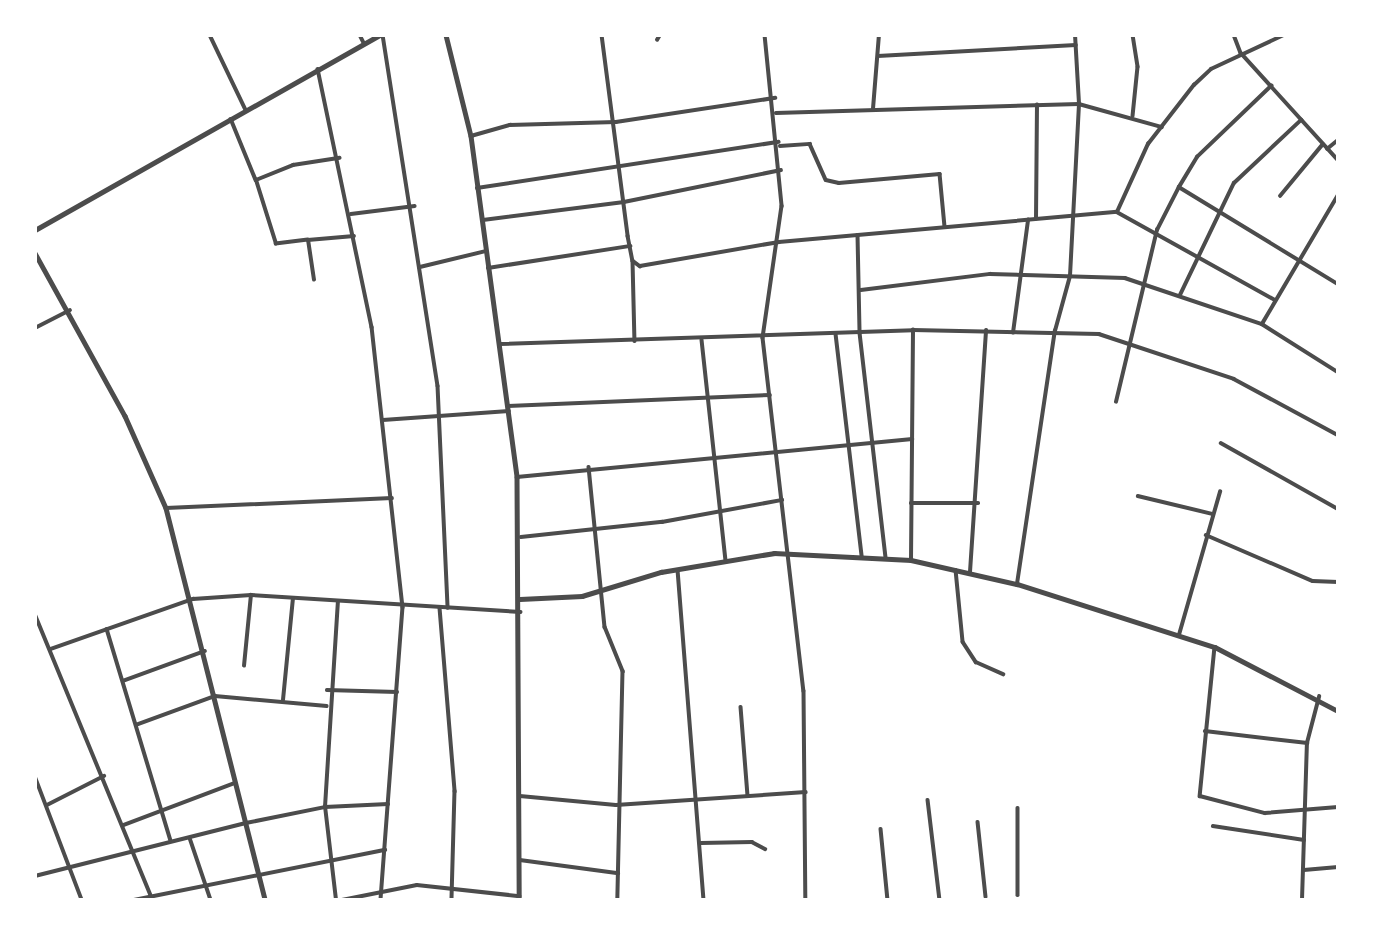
<!DOCTYPE html>
<style>
body{margin:0}
#map{position:relative;width:1373px;height:935px;overflow:hidden;background:#fff;font-family:Jost,sans-serif}
div>[style]{position:absolute}
.minor>*{height:3.5px;margin:-1.75px;padding:0 1.75px;transform-origin:1.75px;border-radius:1.75px;background:#4c4c4c}
.tertiary>*{height:4.5px;margin:-2.25px;padding:0 2.25px;transform-origin:2.25px;border-radius:2.25px;background:#4c4c4c}
span{translate:-50% -50%;white-space:nowrap;text-align:center;line-height:1.15;-webkit-text-stroke:7px #fff;paint-order:stroke}
.frame{position:absolute;inset:0;border:37px solid #fff;pointer-events:none}
</style>
<div id="map">
<div class="minor">
<div style="left:210px;top:35px;width:83px;rotate:64.4deg"></div>
<div style="left:360px;top:35px;width:9px;rotate:63deg"></div>
<div style="left:383px;top:35px;width:355px;rotate:81.1deg"></div>
<div style="left:438px;top:386px;width:222px;rotate:87.4deg"></div>
<div style="left:602px;top:35px;width:203px;rotate:82.6deg"></div>
<div style="left:628px;top:236px;width:25px;rotate:79deg"></div>
<div style="left:633px;top:261px;width:9px;rotate:36deg"></div>
<div style="left:640px;top:266px;width:141px;rotate:-9.8deg"></div>
<div style="left:779px;top:242px;width:339px;rotate:-5.1deg"></div>
<div style="left:1117px;top:212px;width:181px;rotate:29.1deg"></div>
<div style="left:765px;top:35px;width:172px;rotate:84.3deg"></div>
<div style="left:782px;top:206px;width:133px;rotate:98.2deg"></div>
<div style="left:763px;top:338px;width:355px;rotate:83.4deg"></div>
<div style="left:804px;top:691px;width:209px;rotate:89.5deg"></div>
<div style="left:1133px;top:35px;width:32px;rotate:81deg"></div>
<div style="left:1138px;top:67px;width:49px;rotate:95.8deg"></div>
<div style="left:1234px;top:35px;width:19px;rotate:69deg"></div>
<div style="left:1241px;top:53px;width:144px;rotate:47.8deg"></div>
<div style="left:657px;top:40px;width:6px;rotate:-59deg"></div>
<div style="left:878px;top:56px;width:198px;rotate:-3.2deg"></div>
<div style="left:318px;top:69px;width:264px;rotate:78.2deg"></div>
<div style="left:372px;top:327px;width:282px;rotate:83.7deg"></div>
<div style="left:403px;top:607px;width:294px;rotate:94.3deg"></div>
<div style="left:873px;top:109px;width:74px;rotate:-85.4deg"></div>
<div style="left:776px;top:113px;width:303px;rotate:-1.7deg"></div>
<div style="left:1079px;top:104px;width:86px;rotate:15.5deg"></div>
<div style="left:231px;top:119px;width:66px;rotate:67.7deg"></div>
<div style="left:471px;top:136px;width:41px;rotate:-15.8deg"></div>
<div style="left:510px;top:125px;width:106px;rotate:-1.6deg"></div>
<div style="left:616px;top:122px;width:161px;rotate:-8.6deg"></div>
<div style="left:780px;top:146px;width:30px;rotate:-4deg"></div>
<div style="left:810px;top:144px;width:39px;rotate:66deg"></div>
<div style="left:826px;top:180px;width:13px;rotate:13deg"></div>
<div style="left:839px;top:183px;width:101px;rotate:-5.1deg"></div>
<div style="left:940px;top:174px;width:53px;rotate:84.6deg"></div>
<div style="left:1327px;top:149px;width:14px;rotate:-39deg"></div>
<div style="left:1179px;top:187px;width:35px;rotate:-59deg"></div>
<div style="left:1197px;top:157px;width:103px;rotate:-43.8deg"></div>
<div style="left:477px;top:188px;width:305px;rotate:-8.7deg"></div>
<div style="left:1280px;top:196px;width:67px;rotate:-50.4deg"></div>
<div style="left:1117px;top:212px;width:75px;rotate:-65.5deg"></div>
<div style="left:1148px;top:144px;width:75px;rotate:-52.1deg"></div>
<div style="left:1194px;top:85px;width:23px;rotate:-43deg"></div>
<div style="left:1211px;top:69px;width:81px;rotate:-25deg"></div>
<div style="left:351px;top:214px;width:64px;rotate:-7.1deg"></div>
<div style="left:1036px;top:219px;width:114px;rotate:-89.5deg"></div>
<div style="left:483px;top:220px;width:142px;rotate:-7.3deg"></div>
<div style="left:624px;top:202px;width:160px;rotate:-11.5deg"></div>
<div style="left:858px;top:235px;width:98px;rotate:88.8deg"></div>
<div style="left:860px;top:333px;width:226px;rotate:83.4deg"></div>
<div style="left:308px;top:240px;width:32px;rotate:173deg"></div>
<div style="left:276px;top:244px;width:67px;rotate:-107.4deg"></div>
<div style="left:256px;top:180px;width:40px;rotate:-22deg"></div>
<div style="left:293px;top:165px;width:47px;rotate:-8.7deg"></div>
<div style="left:633px;top:261px;width:80px;rotate:88.6deg"></div>
<div style="left:420px;top:267px;width:68px;rotate:-13.6deg"></div>
<div style="left:488px;top:268px;width:144px;rotate:-8.8deg"></div>
<div style="left:314px;top:280px;width:40px;rotate:-98.5deg"></div>
<div style="left:308px;top:240px;width:46px;rotate:-5deg"></div>
<div style="left:861px;top:290px;width:130px;rotate:-7.1deg"></div>
<div style="left:990px;top:274px;width:135px;rotate:1.7deg"></div>
<div style="left:1125px;top:278px;width:145px;rotate:18.6deg"></div>
<div style="left:1262px;top:324px;width:90px;rotate:32.3deg"></div>
<div style="left:1180px;top:295px;width:124px;rotate:-64.3deg"></div>
<div style="left:1234px;top:183px;width:92px;rotate:-43.2deg"></div>
<div style="left:1262px;top:324px;width:150px;rotate:-59.5deg"></div>
<div style="left:35px;top:328px;width:39px;rotate:-27deg"></div>
<div style="left:1013px;top:333px;width:114px;rotate:-82.4deg"></div>
<div style="left:836px;top:334px;width:225px;rotate:83.3deg"></div>
<div style="left:702px;top:340px;width:222px;rotate:83.8deg"></div>
<div style="left:500px;top:344px;width:413px;rotate:-1.9deg"></div>
<div style="left:913px;top:330px;width:186px;rotate:1.2deg"></div>
<div style="left:1099px;top:334px;width:142px;rotate:18.4deg"></div>
<div style="left:1234px;top:379px;width:118px;rotate:28.3deg"></div>
<div style="left:1116px;top:402px;width:177px;rotate:-76.6deg"></div>
<div style="left:1157px;top:230px;width:48px;rotate:-62.9deg"></div>
<div style="left:1179px;top:187px;width:186px;rotate:31.4deg"></div>
<div style="left:508px;top:406px;width:262px;rotate:-2.4deg"></div>
<div style="left:383px;top:420px;width:126px;rotate:-4.1deg"></div>
<div style="left:1221px;top:443px;width:134px;rotate:29.4deg"></div>
<div style="left:589px;top:467px;width:161px;rotate:84.3deg"></div>
<div style="left:605px;top:627px;width:48px;rotate:67.8deg"></div>
<div style="left:623px;top:671px;width:229px;rotate:91.3deg"></div>
<div style="left:517px;top:477px;width:397px;rotate:-5.5deg"></div>
<div style="left:1138px;top:496px;width:77px;rotate:13.5deg"></div>
<div style="left:911px;top:503px;width:67px"></div>
<div style="left:166px;top:508px;width:226px;rotate:-2.5deg"></div>
<div style="left:1206px;top:535px;width:116px;rotate:23.3deg"></div>
<div style="left:1313px;top:581px;width:25px;rotate:2deg"></div>
<div style="left:521px;top:537px;width:142px;rotate:-6.1deg"></div>
<div style="left:662px;top:522px;width:122px;rotate:-10.4deg"></div>
<div style="left:911px;top:560px;width:230px;rotate:-89.5deg"></div>
<div style="left:678px;top:570px;width:331px;rotate:85.5deg"></div>
<div style="left:956px;top:570px;width:72px;rotate:84.4deg"></div>
<div style="left:963px;top:642px;width:24px;rotate:57deg"></div>
<div style="left:976px;top:662px;width:30px;rotate:24deg"></div>
<div style="left:970px;top:572px;width:242px;rotate:-86.2deg"></div>
<div style="left:1017px;top:584px;width:256px;rotate:-81.5deg"></div>
<div style="left:1055px;top:331px;width:57px;rotate:-74.7deg"></div>
<div style="left:1070px;top:276px;width:172px;rotate:-87deg"></div>
<div style="left:1079px;top:104px;width:69px;rotate:-93.3deg"></div>
<div style="left:440px;top:608px;width:184px;rotate:85.3deg"></div>
<div style="left:455px;top:791px;width:109px;rotate:91.6deg"></div>
<div style="left:35px;top:614px;width:309px;rotate:67.6deg"></div>
<div style="left:107px;top:629px;width:221px;rotate:73.2deg"></div>
<div style="left:1179px;top:635px;width:149px;rotate:-74deg"></div>
<div style="left:1215px;top:647px;width:150px;rotate:95.7deg"></div>
<div style="left:1200px;top:796px;width:67px;rotate:14.7deg"></div>
<div style="left:1265px;top:813px;width:73px;rotate:-4.7deg"></div>
<div style="left:51px;top:649px;width:151px;rotate:-19.4deg"></div>
<div style="left:193px;top:599px;width:58px;rotate:-3.9deg"></div>
<div style="left:251px;top:595px;width:270px;rotate:3.6deg"></div>
<div style="left:244px;top:666px;width:71px;rotate:-84.4deg"></div>
<div style="left:123px;top:681px;width:87px;rotate:-20.1deg"></div>
<div style="left:327px;top:690px;width:70px;rotate:1.6deg"></div>
<div style="left:283px;top:700px;width:102px;rotate:-84.4deg"></div>
<div style="left:741px;top:707px;width:89px;rotate:85.5deg"></div>
<div style="left:136px;top:725px;width:84px;rotate:-20.2deg"></div>
<div style="left:215px;top:696px;width:112px;rotate:5.1deg"></div>
<div style="left:1205px;top:731px;width:103px;rotate:6.7deg"></div>
<div style="left:35px;top:776px;width:133px;rotate:69.2deg"></div>
<div style="left:520px;top:796px;width:96px;rotate:5.4deg"></div>
<div style="left:616px;top:805px;width:190px;rotate:-3.9deg"></div>
<div style="left:928px;top:800px;width:101px;rotate:83.2deg"></div>
<div style="left:47px;top:805px;width:64px;rotate:-27deg"></div>
<div style="left:1018px;top:808px;width:87px;rotate:90deg"></div>
<div style="left:978px;top:822px;width:75px;rotate:83.9deg"></div>
<div style="left:124px;top:825px;width:119px;rotate:-20.7deg"></div>
<div style="left:1213px;top:826px;width:92px;rotate:8.7deg"></div>
<div style="left:881px;top:829px;width:71px;rotate:84.4deg"></div>
<div style="left:190px;top:838px;width:65px;rotate:71.3deg"></div>
<div style="left:701px;top:843px;width:51px;rotate:-1.1deg"></div>
<div style="left:752px;top:842px;width:15px;rotate:28deg"></div>
<div style="left:520px;top:860px;width:99px;rotate:7.6deg"></div>
<div style="left:1304px;top:870px;width:34px;rotate:-5deg"></div>
<div style="left:35px;top:876px;width:218px;rotate:-14.1deg"></div>
<div style="left:246px;top:823px;width:81px;rotate:-11.4deg"></div>
<div style="left:325px;top:807px;width:63px;rotate:-2.7deg"></div>
<div style="left:134px;top:900px;width:256px;rotate:-11.3deg"></div>
<div style="left:336px;top:900px;width:94px;rotate:-96.7deg"></div>
<div style="left:325px;top:807px;width:205px;rotate:-86.4deg"></div>
<div style="left:342px;top:900px;width:76px;rotate:-11.3deg"></div>
<div style="left:417px;top:885px;width:103px;rotate:6.2deg"></div>
<div style="left:948px;top:900px;width:134px"></div>
<div style="left:1302px;top:900px;width:157px;rotate:-88.2deg"></div>
<div style="left:1307px;top:743px;width:48px;rotate:-75.4deg"></div>
</div>
<div class="tertiary">
<div style="left:446px;top:35px;width:104px;rotate:76.1deg"></div>
<div style="left:471px;top:136px;width:344px;rotate:82.3deg"></div>
<div style="left:517px;top:477px;width:423px;rotate:89.7deg"></div>
<div style="left:35px;top:230px;width:395px;rotate:-29.5deg"></div>
<div style="left:35px;top:253px;width:186px;rotate:61.1deg"></div>
<div style="left:125px;top:416px;width:101px;rotate:66deg"></div>
<div style="left:166px;top:508px;width:404px;rotate:75.8deg"></div>
<div style="left:520px;top:599px;width:62px;rotate:-2.8deg"></div>
<div style="left:582px;top:596px;width:83px;rotate:-16.9deg"></div>
<div style="left:661px;top:572px;width:115px;rotate:-9.5deg"></div>
<div style="left:774px;top:553px;width:137px;rotate:2.9deg"></div>
<div style="left:911px;top:560px;width:109px;rotate:12.8deg"></div>
<div style="left:1017px;top:584px;width:208px;rotate:17.7deg"></div>
<div style="left:1215px;top:647px;width:139px;rotate:27.5deg"></div>
</div>
<div class="frame"></div>
</div>
